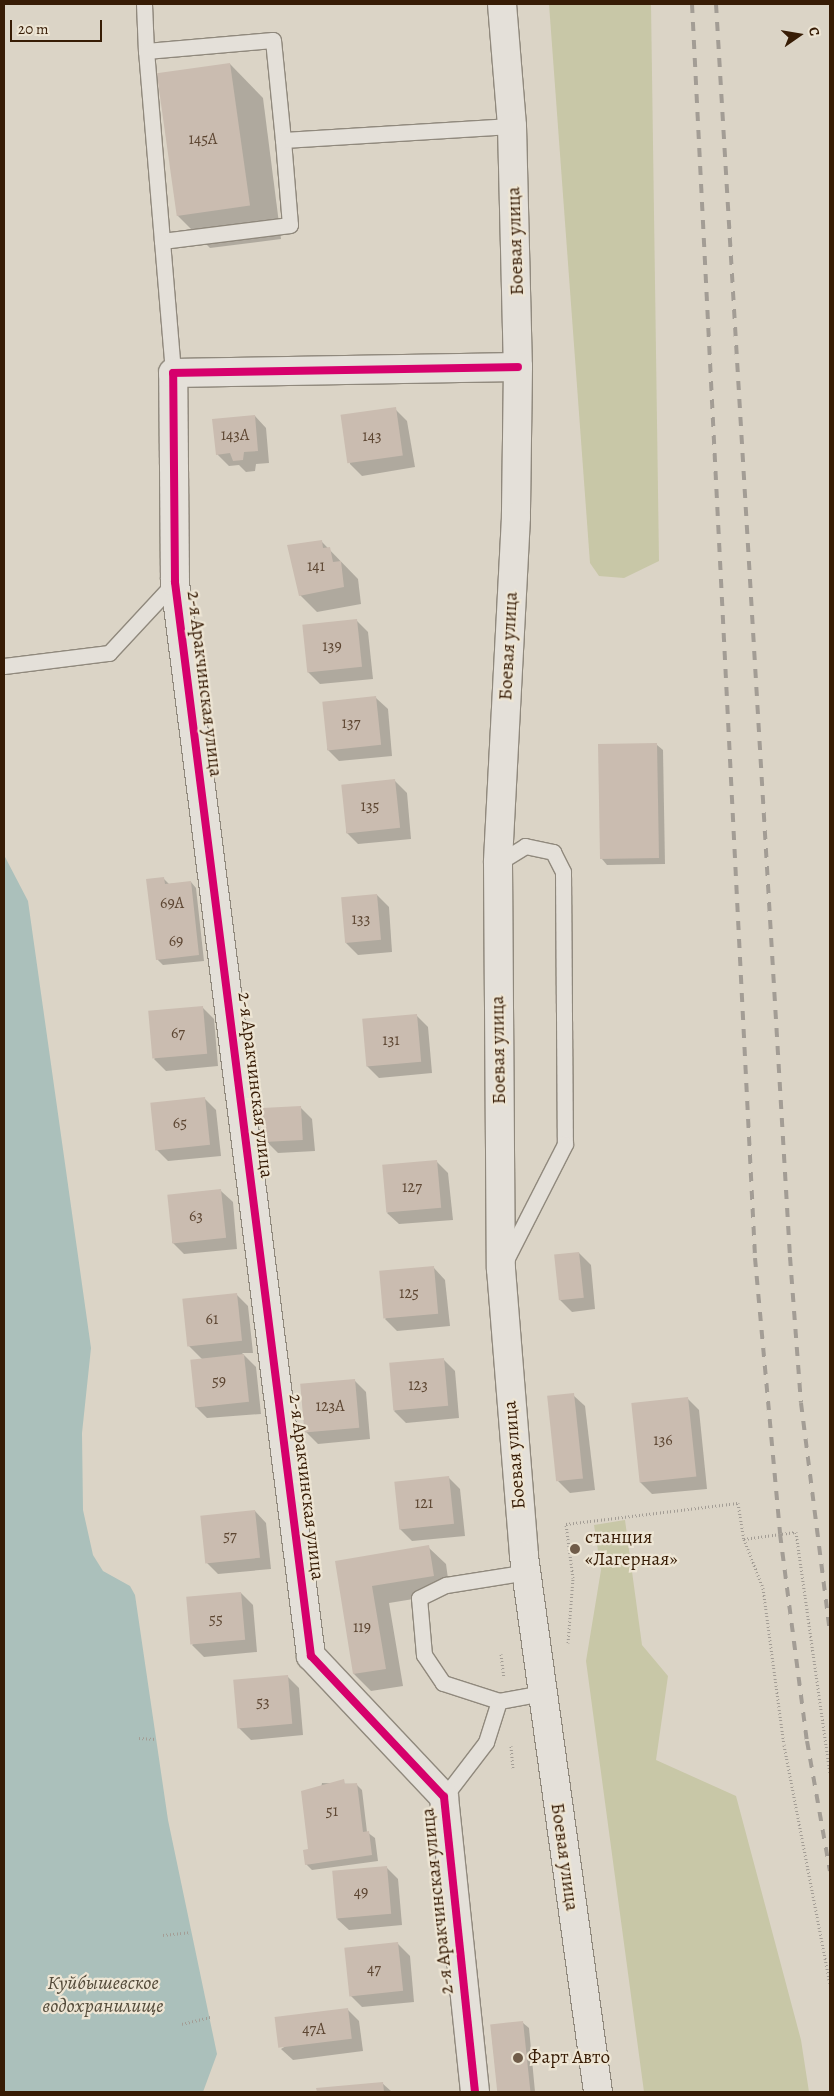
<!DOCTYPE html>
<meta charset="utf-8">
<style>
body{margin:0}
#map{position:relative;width:834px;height:2096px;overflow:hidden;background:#dbd4c6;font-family:Alegreya,serif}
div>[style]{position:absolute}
.green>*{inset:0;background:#c8c7a7}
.water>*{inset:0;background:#abc0bb}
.shadow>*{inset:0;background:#0003}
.building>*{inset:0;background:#cabcb0;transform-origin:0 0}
.path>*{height:3px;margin-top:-1.5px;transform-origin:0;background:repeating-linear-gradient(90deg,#a39d95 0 1px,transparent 0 3.5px)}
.roads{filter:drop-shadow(1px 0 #90897d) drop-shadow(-1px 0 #90897d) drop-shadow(0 1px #90897d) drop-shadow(0 -1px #90897d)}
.lane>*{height:15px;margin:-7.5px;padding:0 7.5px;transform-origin:7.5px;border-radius:7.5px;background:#e4e0d9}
.street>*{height:28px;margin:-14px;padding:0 14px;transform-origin:14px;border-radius:14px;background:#e4e0d9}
.secondary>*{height:28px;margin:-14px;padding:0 14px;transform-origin:14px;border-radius:14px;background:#e4e0d9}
.rail>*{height:4px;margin-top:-2px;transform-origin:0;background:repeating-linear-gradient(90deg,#a39d95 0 9px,transparent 0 18px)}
.cycleway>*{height:8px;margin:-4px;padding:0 4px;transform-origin:4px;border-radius:4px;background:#d6006c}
.dots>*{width:14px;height:14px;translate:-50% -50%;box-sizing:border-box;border:2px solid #ede5d4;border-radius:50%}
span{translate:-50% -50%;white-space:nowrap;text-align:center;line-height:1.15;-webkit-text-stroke:4.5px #ede5d4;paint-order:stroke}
.number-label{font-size:16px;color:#5d4632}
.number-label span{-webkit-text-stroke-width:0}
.street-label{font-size:19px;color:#371c05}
.poi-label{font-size:19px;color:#371c05}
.left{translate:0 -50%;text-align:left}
.water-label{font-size:20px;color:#544b3a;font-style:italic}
.frame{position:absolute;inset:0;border:5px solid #371c05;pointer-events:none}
.north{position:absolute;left:774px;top:10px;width:50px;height:50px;-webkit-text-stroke:4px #ede5d4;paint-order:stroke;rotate:77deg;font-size:14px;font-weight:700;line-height:20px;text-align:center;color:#371c05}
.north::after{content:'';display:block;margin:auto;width:18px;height:22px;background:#371c05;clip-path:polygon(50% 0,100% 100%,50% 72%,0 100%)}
.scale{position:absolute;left:10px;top:20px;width:92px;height:22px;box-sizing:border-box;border:2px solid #371c05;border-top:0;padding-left:6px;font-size:15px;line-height:18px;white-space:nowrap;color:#371c05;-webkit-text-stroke:4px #ede5d4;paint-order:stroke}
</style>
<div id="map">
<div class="green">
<div style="clip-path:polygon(549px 4px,651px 4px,659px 561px,624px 578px,599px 576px,590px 563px)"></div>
<div style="clip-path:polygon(625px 1520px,642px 1645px,668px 1676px,656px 1760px,736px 1796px,801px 2040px,809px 2092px,644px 2092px,586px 1661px,601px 1570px,594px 1525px)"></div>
</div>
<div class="water">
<div style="clip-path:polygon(4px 855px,28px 901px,91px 1348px,82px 1433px,83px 1510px,93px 1555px,103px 1571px,130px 1586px,135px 1595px,168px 1820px,217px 2054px,203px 2092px,4px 2092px)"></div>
</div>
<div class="shadow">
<div style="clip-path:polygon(230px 64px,263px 98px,281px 239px,210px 248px,177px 215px)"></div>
<div style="clip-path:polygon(395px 409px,407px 421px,415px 467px,362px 476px,350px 464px,343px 418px)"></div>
<div style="clip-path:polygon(255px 416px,266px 428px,269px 463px,256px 464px,255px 471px,246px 472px,239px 465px,229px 466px,217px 454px)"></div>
<div style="clip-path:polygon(322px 542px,358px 579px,361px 604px,317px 612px,300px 595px)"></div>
<div style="clip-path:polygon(356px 620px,368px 632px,373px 679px,320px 684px,308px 672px)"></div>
<div style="clip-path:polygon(376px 698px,388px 709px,392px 756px,339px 761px,327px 749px)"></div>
<div style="clip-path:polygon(657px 745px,663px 750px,665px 864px,607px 865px,602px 859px)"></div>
<div style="clip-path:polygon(395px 781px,407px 793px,411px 839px,358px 844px,346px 832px)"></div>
<div style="clip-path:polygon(163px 878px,169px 884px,191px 882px,196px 888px,204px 961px,163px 965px,157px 959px)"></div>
<div style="clip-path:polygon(377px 895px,389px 907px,392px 952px,358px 955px,346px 943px)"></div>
<div style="clip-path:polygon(202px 1007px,214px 1019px,218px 1066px,166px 1071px,154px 1059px)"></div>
<div style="clip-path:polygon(416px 1015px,428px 1027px,432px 1073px,379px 1078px,367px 1066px)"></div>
<div style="clip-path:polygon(204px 1098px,216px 1110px,221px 1156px,168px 1161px,156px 1149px)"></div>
<div style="clip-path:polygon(300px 1107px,312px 1119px,315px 1151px,278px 1153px,266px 1141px)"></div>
<div style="clip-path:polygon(436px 1161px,448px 1173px,453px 1220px,399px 1224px,387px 1213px)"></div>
<div style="clip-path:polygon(221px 1191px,233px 1202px,237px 1249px,184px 1254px,172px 1242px)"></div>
<div style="clip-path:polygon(579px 1253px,591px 1265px,595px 1309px,572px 1312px,560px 1300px)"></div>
<div style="clip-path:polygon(434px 1268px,445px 1280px,450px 1326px,397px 1331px,385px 1319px)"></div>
<div style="clip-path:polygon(236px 1294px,248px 1306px,253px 1353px,242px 1353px,256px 1367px,261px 1414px,207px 1418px,195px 1406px,202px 1359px,188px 1345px)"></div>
<div style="clip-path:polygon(443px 1359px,455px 1371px,459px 1418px,406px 1423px,394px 1411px)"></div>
<div style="clip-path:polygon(354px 1380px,366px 1392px,370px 1439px,318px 1444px,306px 1432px)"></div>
<div style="clip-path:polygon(573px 1395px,585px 1406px,595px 1490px,570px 1493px,558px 1481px)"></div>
<div style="clip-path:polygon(687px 1398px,699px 1410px,707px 1489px,652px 1494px,640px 1482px)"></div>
<div style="clip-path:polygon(448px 1477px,460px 1489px,465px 1536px,412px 1541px,400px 1529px)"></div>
<div style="clip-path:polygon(255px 1511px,266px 1523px,271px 1569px,218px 1574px,206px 1562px)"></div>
<div style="clip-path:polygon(428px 1547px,446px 1564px,450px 1593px,389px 1603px,403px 1686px,371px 1691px,354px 1674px,336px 1562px)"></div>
<div style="clip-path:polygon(241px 1593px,253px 1605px,257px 1652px,204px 1657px,192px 1645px)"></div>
<div style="clip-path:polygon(287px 1676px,299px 1688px,303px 1735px,251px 1740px,239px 1728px)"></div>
<div style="clip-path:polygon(322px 1783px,356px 1784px,362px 1790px,367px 1832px,375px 1838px,378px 1861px,312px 1870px,306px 1864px)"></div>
<div style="clip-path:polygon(386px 1867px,398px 1879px,402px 1925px,349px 1930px,337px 1919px)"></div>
<div style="clip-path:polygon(398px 1944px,410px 1956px,414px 2002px,362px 2007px,350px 1995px)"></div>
<div style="clip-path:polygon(347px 2009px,359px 2021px,363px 2051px,293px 2060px,281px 2049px)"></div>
<div style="clip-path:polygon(523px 2023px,529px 2028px,535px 2092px,498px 2092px,491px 2026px)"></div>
<div style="clip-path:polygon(382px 2083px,392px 2092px,318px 2092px,318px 2089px)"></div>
</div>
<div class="building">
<div style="left:230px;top:63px;width:144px;height:74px;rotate:82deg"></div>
<div style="left:396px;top:407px;width:49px;height:56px;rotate:82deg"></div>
<div style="clip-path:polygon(255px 415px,258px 451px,244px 452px,243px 460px,233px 461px,230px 453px,216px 455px,212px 419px)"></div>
<div style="clip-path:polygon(322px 540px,323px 548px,330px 547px,333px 562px,341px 561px,344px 587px,299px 596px,287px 545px)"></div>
<div style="left:357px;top:619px;width:48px;height:55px;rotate:84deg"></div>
<div style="left:376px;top:696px;width:49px;height:54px;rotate:84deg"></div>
<div style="left:657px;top:743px;width:115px;height:59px;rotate:89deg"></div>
<div style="left:395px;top:779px;width:49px;height:54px;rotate:84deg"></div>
<div style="clip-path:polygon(164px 877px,165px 884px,191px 881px,199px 955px,156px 960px,146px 879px)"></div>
<div style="left:377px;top:894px;width:46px;height:36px;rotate:85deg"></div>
<div style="left:203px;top:1006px;width:48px;height:55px;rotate:85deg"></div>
<div style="left:417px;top:1014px;width:48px;height:55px;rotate:85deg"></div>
<div style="left:205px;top:1097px;width:48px;height:55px;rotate:84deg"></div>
<div style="left:301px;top:1106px;width:34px;height:39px;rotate:87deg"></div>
<div style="left:437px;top:1160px;width:48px;height:55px;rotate:85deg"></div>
<div style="left:221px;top:1189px;width:49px;height:54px;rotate:84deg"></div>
<div style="left:579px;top:1252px;width:46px;height:25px;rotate:84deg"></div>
<div style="left:434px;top:1266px;width:48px;height:55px;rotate:85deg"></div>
<div style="left:237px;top:1293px;width:48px;height:55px;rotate:84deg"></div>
<div style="left:244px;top:1354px;width:48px;height:54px;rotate:84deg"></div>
<div style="left:444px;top:1358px;width:48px;height:55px;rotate:85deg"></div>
<div style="left:355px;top:1379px;width:49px;height:55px;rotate:85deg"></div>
<div style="left:574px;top:1393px;width:86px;height:27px;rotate:84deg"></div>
<div style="left:688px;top:1397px;width:80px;height:57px;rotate:84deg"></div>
<div style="left:449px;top:1476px;width:48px;height:55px;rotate:84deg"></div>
<div style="left:255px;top:1510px;width:48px;height:55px;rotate:84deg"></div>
<div style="clip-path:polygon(429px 1545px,434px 1576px,372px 1586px,386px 1669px,353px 1674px,335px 1561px)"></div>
<div style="left:241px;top:1592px;width:48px;height:55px;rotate:85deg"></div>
<div style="left:288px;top:1675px;width:49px;height:55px;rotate:85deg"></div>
<div style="clip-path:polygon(344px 1779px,345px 1784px,357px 1783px,363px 1832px,369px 1831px,372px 1855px,305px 1865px,303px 1850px,308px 1849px,301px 1791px)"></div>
<div style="left:387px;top:1866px;width:48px;height:55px;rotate:85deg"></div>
<div style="left:398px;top:1942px;width:49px;height:54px;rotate:84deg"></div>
<div style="left:348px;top:2008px;width:31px;height:74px;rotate:83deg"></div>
<div style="left:523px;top:2021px;width:71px;height:33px;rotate:84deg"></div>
<div style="clip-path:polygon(383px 2082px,384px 2092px,317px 2092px,316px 2088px)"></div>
</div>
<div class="path">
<div style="left:744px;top:1539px;width:53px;rotate:68.8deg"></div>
<div style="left:763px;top:1588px;width:158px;rotate:82.4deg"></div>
<div style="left:784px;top:1745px;width:244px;rotate:79.1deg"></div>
<div style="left:568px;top:1643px;width:65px;rotate:-85.6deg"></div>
<div style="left:573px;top:1578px;width:54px;rotate:-97.4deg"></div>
<div style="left:566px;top:1524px;width:173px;rotate:-7deg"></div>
<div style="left:738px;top:1503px;width:36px;rotate:81deg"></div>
<div style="left:744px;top:1539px;width:52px;rotate:-7.7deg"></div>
<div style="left:796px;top:1532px;width:244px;rotate:82deg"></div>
<div style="left:501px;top:1654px;width:23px;rotate:83deg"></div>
<div style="left:139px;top:1738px;width:17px;rotate:3deg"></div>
<div style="left:511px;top:1746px;width:22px;rotate:85deg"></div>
<div style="left:163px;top:1935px;width:27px;rotate:-6deg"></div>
<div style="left:182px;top:2024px;width:29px;rotate:-14deg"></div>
</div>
<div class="roads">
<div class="lane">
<div style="left:144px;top:4px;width:47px;rotate:87.6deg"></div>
<div style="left:283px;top:140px;width:85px;rotate:85.3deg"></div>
<div style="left:290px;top:225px;width:129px;rotate:172.9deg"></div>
<div style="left:162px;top:241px;width:191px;rotate:-94.8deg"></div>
<div style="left:146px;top:51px;width:127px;rotate:-5deg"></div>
<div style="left:273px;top:40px;width:100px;rotate:84.3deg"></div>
<div style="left:283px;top:140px;width:229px;rotate:-3.5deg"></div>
<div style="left:162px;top:241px;width:132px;rotate:85.2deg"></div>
<div style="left:4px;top:666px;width:106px;rotate:-7.1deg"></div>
<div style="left:109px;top:653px;width:97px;rotate:-47.1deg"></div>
<div style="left:498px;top:863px;width:32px;rotate:-32deg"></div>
<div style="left:525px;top:846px;width:29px;rotate:12deg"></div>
<div style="left:553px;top:852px;width:22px;rotate:63deg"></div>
<div style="left:563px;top:872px;width:272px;rotate:89.6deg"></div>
<div style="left:565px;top:1144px;width:130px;rotate:117deg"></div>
<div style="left:499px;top:1701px;width:59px;rotate:-162.2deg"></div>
<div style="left:443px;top:1683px;width:34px;rotate:-124deg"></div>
<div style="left:424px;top:1655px;width:57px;rotate:-95deg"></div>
<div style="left:419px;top:1598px;width:30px;rotate:-26deg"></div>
<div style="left:446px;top:1585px;width:82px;rotate:-9.1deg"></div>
<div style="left:444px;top:1797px;width:69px;rotate:-52.6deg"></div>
<div style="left:486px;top:1742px;width:43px;rotate:-72.4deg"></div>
<div style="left:499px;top:1701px;width:45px;rotate:-10.3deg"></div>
</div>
<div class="street">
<div style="left:475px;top:2092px;width:297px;rotate:-96deg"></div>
<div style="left:444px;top:1797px;width:194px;rotate:-133.3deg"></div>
<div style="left:311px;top:1656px;width:1083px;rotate:-97.22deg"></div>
<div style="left:175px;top:582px;width:209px;rotate:-90.5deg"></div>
<div style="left:173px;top:373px;width:345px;rotate:-1deg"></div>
</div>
<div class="secondary">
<div style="left:502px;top:4px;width:122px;rotate:85.3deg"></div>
<div style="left:512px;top:126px;width:241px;rotate:88.6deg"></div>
<div style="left:518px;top:367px;width:150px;rotate:90.8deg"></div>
<div style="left:516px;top:517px;width:346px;rotate:93deg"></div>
<div style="left:498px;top:863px;width:406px;rotate:89.6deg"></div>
<div style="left:501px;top:1269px;width:288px;rotate:85.4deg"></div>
<div style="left:524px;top:1556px;width:541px;rotate:82.14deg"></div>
</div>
</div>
<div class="rail">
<div style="left:692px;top:4px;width:1256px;rotate:87.12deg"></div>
<div style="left:755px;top:1258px;width:277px;rotate:84.8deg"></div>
<div style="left:780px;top:1534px;width:209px;rotate:82.6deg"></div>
<div style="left:807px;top:1741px;width:132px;rotate:80deg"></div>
<div style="left:716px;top:4px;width:1255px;rotate:86.62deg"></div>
<div style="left:790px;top:1257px;width:146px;rotate:85.7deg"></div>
<div style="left:801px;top:1403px;width:232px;rotate:82.8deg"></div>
</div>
<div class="cycleway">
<div style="left:475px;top:2092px;width:297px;rotate:-96deg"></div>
<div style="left:444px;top:1797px;width:194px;rotate:-133.3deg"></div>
<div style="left:311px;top:1656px;width:1083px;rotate:-97.22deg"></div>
<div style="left:175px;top:582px;width:209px;rotate:-90.5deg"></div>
<div style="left:173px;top:373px;width:345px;rotate:-1deg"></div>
</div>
<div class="dots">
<div style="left:575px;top:1549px;background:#705c49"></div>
<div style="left:518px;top:2058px;background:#705c49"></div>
</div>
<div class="number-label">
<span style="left:203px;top:139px">145А</span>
<span style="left:235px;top:435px">143А</span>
<span style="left:372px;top:436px">143</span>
<span style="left:316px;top:566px">141</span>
<span style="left:332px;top:646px">139</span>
<span style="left:351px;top:723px">137</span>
<span style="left:370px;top:806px">135</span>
<span style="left:172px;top:903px">69А</span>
<span style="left:361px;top:919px">133</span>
<span style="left:176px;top:941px">69</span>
<span style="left:178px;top:1033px">67</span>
<span style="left:391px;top:1040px">131</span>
<span style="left:180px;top:1123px">65</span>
<span style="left:412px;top:1187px">127</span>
<span style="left:196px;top:1216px">63</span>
<span style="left:409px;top:1293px">125</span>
<span style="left:212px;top:1319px">61</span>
<span style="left:219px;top:1381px">59</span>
<span style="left:418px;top:1385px">123</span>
<span style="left:330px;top:1406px">123А</span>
<span style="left:663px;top:1440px">136</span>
<span style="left:424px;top:1503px">121</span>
<span style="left:230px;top:1536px">57</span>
<span style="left:216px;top:1619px">55</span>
<span style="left:362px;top:1627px">119</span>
<span style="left:263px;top:1702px">53</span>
<span style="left:332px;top:1811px">51</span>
<span style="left:361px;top:1892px">49</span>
<span style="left:374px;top:1969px">47</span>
<span style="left:314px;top:2029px">47А</span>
</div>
<div class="street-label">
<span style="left:516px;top:241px;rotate:-92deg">Боевая улица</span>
<span style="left:509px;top:646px;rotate:-87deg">Боевая улица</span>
<span style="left:204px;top:684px;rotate:83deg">2-я Аракчинская улица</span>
<span style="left:499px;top:1050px;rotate:-91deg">Боевая улица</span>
<span style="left:255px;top:1085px;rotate:83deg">2-я Аракчинская улица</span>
<span style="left:515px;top:1455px;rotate:-95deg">Боевая улица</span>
<span style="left:306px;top:1487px;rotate:83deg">2-я Аракчинская улица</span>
<span style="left:564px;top:1857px;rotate:82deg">Боевая улица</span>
<span style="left:438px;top:1901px;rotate:-96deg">2-я Аракчинская улица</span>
</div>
<div class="poi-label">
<span class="left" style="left:585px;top:1549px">станция<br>«Лагерная»</span>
<span class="left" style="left:528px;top:2058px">Фарт Авто</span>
</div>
<div class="water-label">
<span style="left:103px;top:1994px">Куйбышевское<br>водохранилище</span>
</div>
<div class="frame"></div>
<div class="north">С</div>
<div class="scale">20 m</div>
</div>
